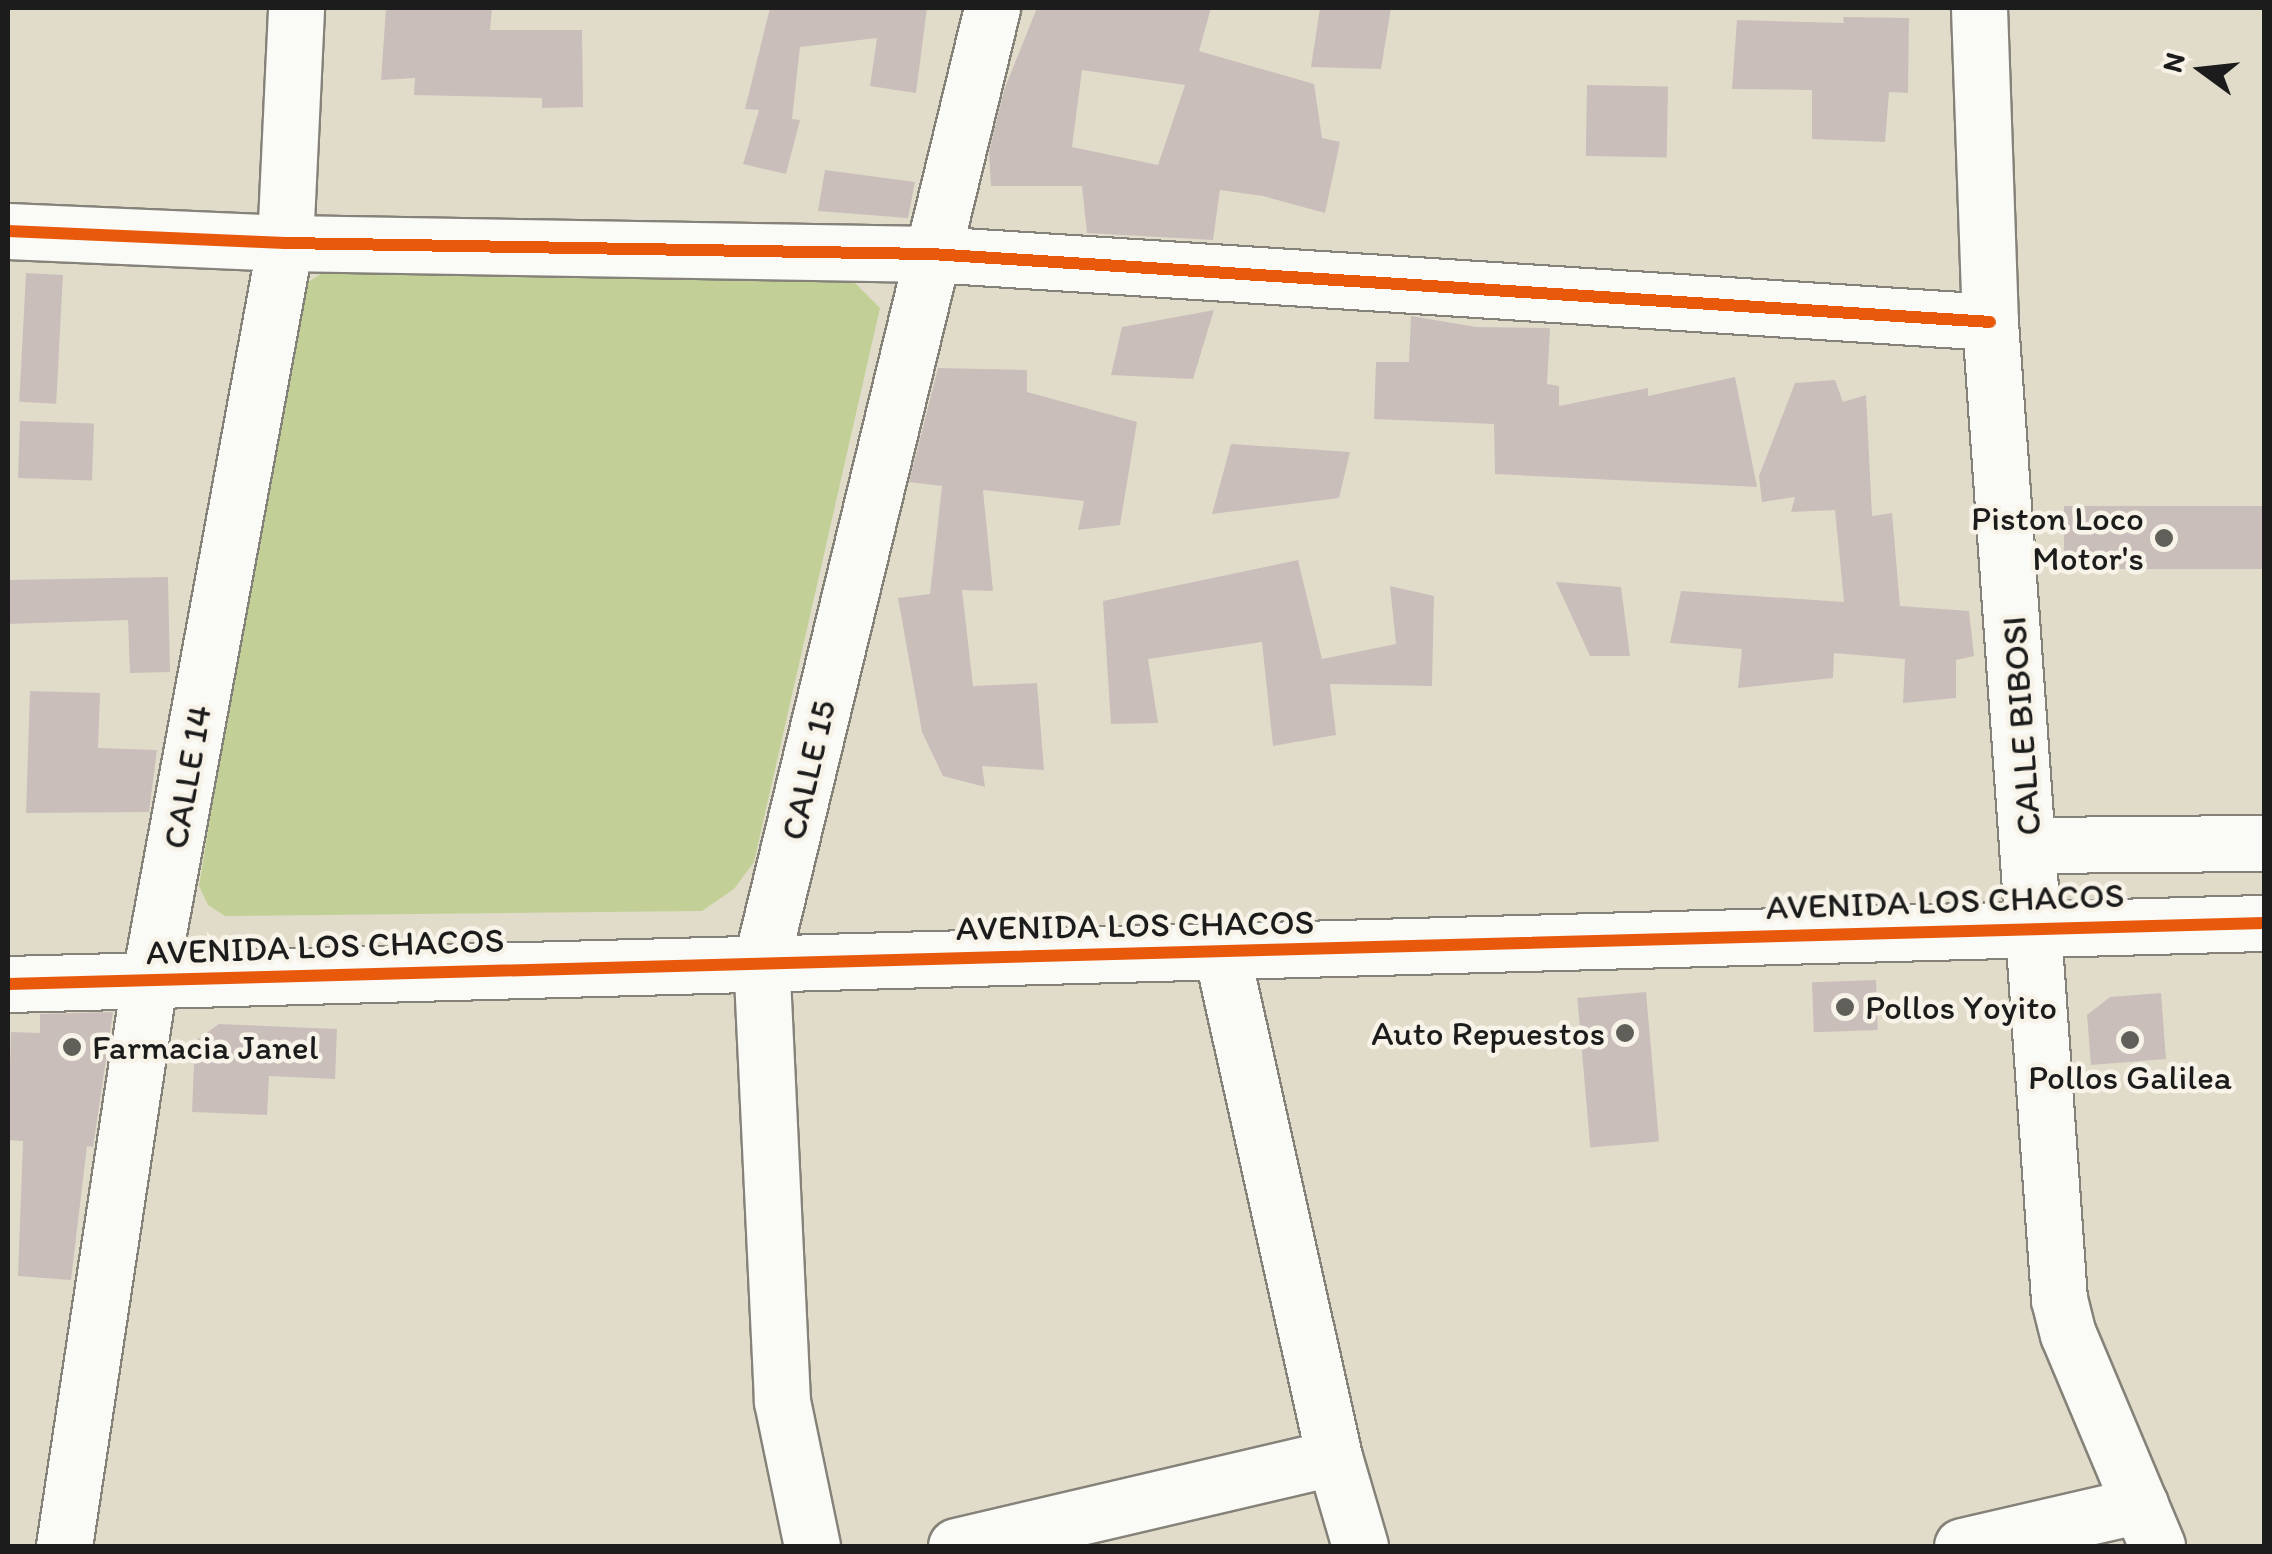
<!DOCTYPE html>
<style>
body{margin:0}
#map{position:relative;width:2272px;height:1554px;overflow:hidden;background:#e1dcca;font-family:Itim,sans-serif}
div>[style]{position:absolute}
.green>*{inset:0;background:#c2d098}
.building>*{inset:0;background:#cabebb;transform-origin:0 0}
.roads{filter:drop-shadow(2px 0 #858279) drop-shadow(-2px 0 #858279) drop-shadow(0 2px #858279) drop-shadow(0 -2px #858279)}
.minor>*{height:55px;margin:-27.5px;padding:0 27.5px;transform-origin:27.5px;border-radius:27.5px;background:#fafaf7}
.tertiary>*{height:55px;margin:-27.5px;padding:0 27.5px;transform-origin:27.5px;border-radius:27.5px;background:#fafaf7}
.cycleway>*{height:12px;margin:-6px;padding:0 6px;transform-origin:6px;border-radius:6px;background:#e8590c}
.dots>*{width:28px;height:28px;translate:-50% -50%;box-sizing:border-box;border:5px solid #f7f3e8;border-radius:50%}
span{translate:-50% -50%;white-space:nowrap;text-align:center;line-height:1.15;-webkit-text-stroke:9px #f7f3e8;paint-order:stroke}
.poi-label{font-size:35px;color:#1c1c1c}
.right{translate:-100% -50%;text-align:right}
.left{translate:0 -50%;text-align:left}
.street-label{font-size:35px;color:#1c1c1c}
.frame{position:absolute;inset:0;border:10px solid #1c1c1c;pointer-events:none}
.north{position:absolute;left:2152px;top:20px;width:100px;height:100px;-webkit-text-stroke:8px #f7f3e8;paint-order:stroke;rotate:285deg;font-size:28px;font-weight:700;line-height:40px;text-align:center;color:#1c1c1c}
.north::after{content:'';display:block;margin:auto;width:35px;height:45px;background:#1c1c1c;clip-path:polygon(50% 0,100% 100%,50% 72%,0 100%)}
</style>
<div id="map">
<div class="green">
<div style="clip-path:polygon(331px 267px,853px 281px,880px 308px,754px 862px,734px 889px,702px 911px,225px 916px,208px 905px,199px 886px,295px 298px,307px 283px)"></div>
</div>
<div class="building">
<div style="clip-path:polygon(386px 8px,492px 8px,490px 30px,582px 30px,583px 107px,542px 108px,542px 98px,414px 95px,415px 78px,381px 80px)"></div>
<div style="clip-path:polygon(770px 8px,927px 8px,916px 93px,870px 86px,877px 38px,800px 47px,792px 119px,800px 120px,786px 174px,743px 164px,759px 110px,745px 109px)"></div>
<div style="clip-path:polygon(evenodd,1037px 8px,1211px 8px,1199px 51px,1314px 84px,1322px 138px,1340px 142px,1325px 213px,1263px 196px,1220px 190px,1213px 240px,1087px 233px,1082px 186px,991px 186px,989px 152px,1004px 90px,1037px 8px,1082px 70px,1185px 85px,1158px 165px,1072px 147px,1082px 70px)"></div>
<div style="clip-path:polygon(1320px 8px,1391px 8px,1381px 69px,1311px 67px)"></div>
<div style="clip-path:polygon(1843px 17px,1909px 18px,1908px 93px,1889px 92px,1885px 142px,1812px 139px,1812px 90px,1732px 89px,1737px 20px,1844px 23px)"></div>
<div style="left:1587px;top:85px;width:81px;height:71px;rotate:1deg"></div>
<div style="clip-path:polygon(825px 170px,915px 182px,908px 218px,818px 211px)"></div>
<div style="left:26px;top:273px;width:37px;height:129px;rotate:3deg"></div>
<div style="clip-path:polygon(1214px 310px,1193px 379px,1111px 375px,1122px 327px)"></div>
<div style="clip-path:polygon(1411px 316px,1476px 327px,1550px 328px,1547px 384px,1559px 386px,1559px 406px,1648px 388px,1648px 396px,1735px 377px,1757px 487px,1495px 474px,1494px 424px,1374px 419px,1376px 362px,1409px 362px)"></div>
<div style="clip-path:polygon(938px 368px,1027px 370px,1027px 392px,1137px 422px,1120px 525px,1078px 530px,1084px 501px,983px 490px,993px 591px,962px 590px,973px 686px,1037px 683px,1044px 770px,982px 766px,985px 787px,943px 776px,922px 732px,898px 598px,930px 594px,942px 486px,909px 482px)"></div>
<div style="clip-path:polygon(1835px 380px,1843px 402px,1866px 395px,1872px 516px,1892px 513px,1900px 606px,1969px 611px,1974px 656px,1956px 660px,1956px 698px,1903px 703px,1905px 659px,1834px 653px,1833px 678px,1738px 688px,1742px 649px,1670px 643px,1681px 591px,1844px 602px,1835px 510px,1791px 512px,1795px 497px,1762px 502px,1759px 476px,1795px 383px)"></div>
<div style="left:20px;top:421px;width:74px;height:57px;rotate:2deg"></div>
<div style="clip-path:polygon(1231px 444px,1350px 452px,1339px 498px,1212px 514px)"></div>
<div style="left:2064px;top:506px;width:200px;height:63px"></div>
<div style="clip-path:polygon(1298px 560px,1322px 659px,1396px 644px,1390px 586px,1434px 596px,1432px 686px,1330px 684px,1336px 735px,1273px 746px,1262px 642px,1148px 659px,1158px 723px,1111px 724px,1103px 601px)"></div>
<div style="clip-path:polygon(168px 577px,170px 672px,130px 673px,128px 620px,8px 624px,8px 580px)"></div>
<div style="clip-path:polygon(1556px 582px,1621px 587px,1630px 656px,1590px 656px)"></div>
<div style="clip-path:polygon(30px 691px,100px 693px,98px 748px,157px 750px,149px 812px,26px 813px)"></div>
<div style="left:1876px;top:980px;width:50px;height:64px;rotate:88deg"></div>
<div style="left:1646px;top:992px;width:150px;height:69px;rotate:85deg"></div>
<div style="clip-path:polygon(2161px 993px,2166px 1059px,2091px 1065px,2087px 1015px,2110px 997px)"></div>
<div style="clip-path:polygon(113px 1012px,93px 1147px,87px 1146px,71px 1280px,18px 1276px,23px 1141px,8px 1140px,11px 1032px,40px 1033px,40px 1014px)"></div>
<div style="clip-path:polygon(219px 1024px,337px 1029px,335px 1079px,269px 1076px,267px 1115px,192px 1112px,195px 1041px)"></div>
</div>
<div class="roads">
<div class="minor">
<div style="left:1979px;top:8px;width:314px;rotate:88deg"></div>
<div style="left:1990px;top:322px;width:979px;rotate:85.96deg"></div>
<div style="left:2059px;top:1299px;width:36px;rotate:76deg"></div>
<div style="left:2068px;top:1334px;width:230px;rotate:67.2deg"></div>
<div style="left:8px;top:231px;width:277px;rotate:2.5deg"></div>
<div style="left:285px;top:243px;width:646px;rotate:0.98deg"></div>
<div style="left:931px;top:254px;width:1061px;rotate:3.67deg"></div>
<div style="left:2030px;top:845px;width:234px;rotate:-0.5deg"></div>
<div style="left:1334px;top:1457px;width:93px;rotate:73.7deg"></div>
<div style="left:64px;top:1546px;width:570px;rotate:-81.43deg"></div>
<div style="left:149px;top:982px;width:751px;rotate:-79.57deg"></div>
<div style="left:285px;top:243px;width:235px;rotate:-87.3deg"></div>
<div style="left:812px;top:1546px;width:148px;rotate:-101.7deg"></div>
<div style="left:782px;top:1401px;width:439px;rotate:-92.7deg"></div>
<div style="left:761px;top:963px;width:983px;rotate:-76.4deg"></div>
<div style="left:956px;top:1546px;width:388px;rotate:-13.2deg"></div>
<div style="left:1334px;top:1457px;width:515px;rotate:-102.55deg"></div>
<div style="left:1962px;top:1546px;width:183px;rotate:-13deg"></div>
</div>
<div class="tertiary">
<div style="left:8px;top:984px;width:2257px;rotate:-1.55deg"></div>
</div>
</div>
<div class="cycleway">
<div style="left:8px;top:231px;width:277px;rotate:2.5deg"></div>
<div style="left:285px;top:243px;width:646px;rotate:0.98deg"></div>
<div style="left:931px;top:254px;width:1061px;rotate:3.67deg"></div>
<div style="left:8px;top:984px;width:2257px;rotate:-1.55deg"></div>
</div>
<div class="dots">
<div style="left:2164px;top:538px;background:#615f59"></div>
<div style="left:1845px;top:1007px;background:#615f59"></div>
<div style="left:1625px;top:1033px;background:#615f59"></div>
<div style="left:2130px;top:1040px;background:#615f59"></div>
<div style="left:72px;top:1047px;background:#615f59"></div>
</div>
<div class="poi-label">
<span class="right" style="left:2144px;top:538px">Piston Loco<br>Motor's</span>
<span class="left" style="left:1865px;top:1007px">Pollos Yoyito</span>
<span class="right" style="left:1605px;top:1033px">Auto Repuestos</span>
<span class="left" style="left:92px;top:1047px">Farmacia Janel</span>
<span style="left:2130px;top:1077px">Pollos Galilea</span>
</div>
<div class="street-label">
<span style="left:2021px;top:726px;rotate:-94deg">CALLE BIBOSI</span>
<span style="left:808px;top:770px;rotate:-77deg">CALLE 15</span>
<span style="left:187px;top:777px;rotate:-80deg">CALLE 14</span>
<span style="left:1945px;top:901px;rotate:-2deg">AVENIDA LOS CHACOS</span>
<span style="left:1135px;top:925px;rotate:-1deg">AVENIDA LOS CHACOS</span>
<span style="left:325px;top:946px;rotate:-2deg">AVENIDA LOS CHACOS</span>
</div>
<div class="frame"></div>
<div class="north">N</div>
</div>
